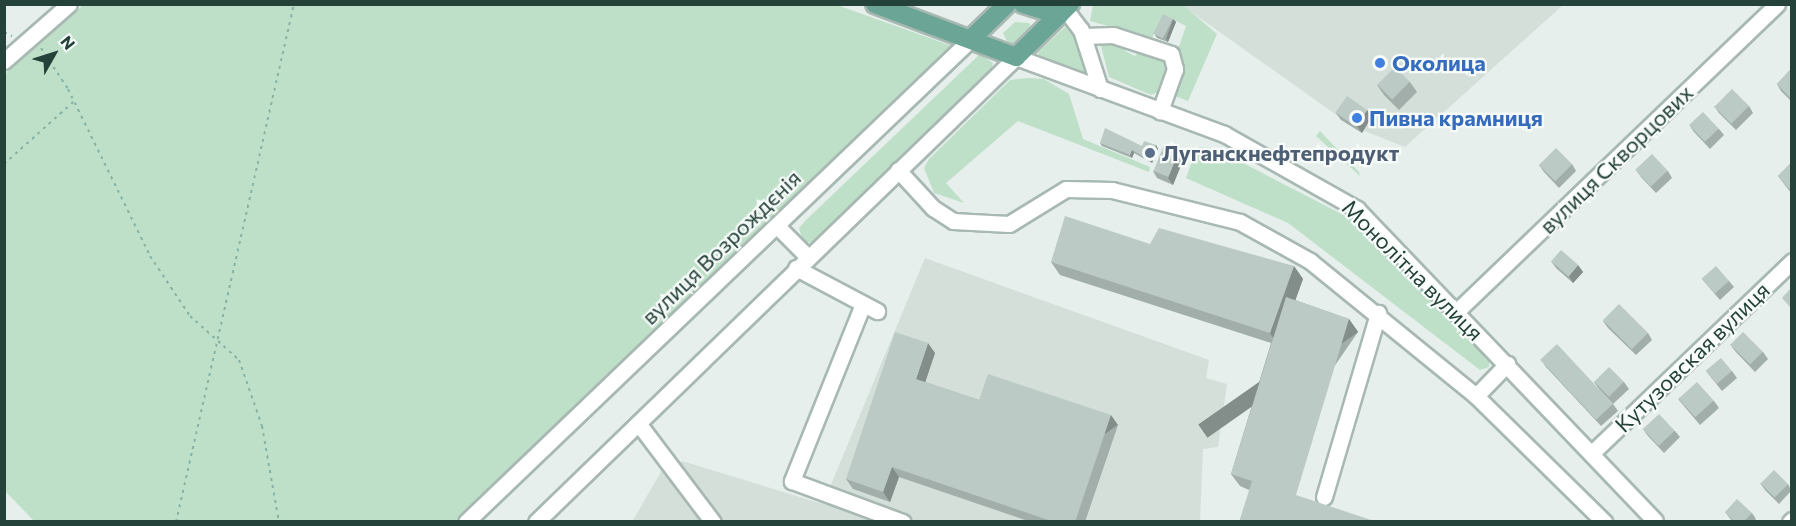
<!DOCTYPE html>
<meta charset="utf-8">
<style>
body{margin:0}
#map{position:relative;width:1796px;height:526px;overflow:hidden;background:#e6efeb;font-family:Commissioner,sans-serif}
div>[style]{position:absolute}
.built>*{inset:0;background:#d4dfda}
.green>*{inset:0;background:#bfe0c8}
.path>*{height:2px;margin-top:-1px;transform-origin:0;background:repeating-linear-gradient(90deg,#86b3a5 0 3px,transparent 0 7.5px)}
.roads{filter:drop-shadow(2px 0 #a8b8b2) drop-shadow(-2px 0 #a8b8b2) drop-shadow(0 2px #a8b8b2) drop-shadow(0 -2px #a8b8b2)}
.minor>*{height:15px;margin:-7.5px;padding:0 7.5px;transform-origin:7.5px;border-radius:7.5px;background:#fff}
.major>*{height:18px;margin:-9px;padding:0 9px;transform-origin:9px;border-radius:9px;background:#6aa596}
.wall>*{inset:0;background:#a1aea9}
.shaded-wall>*{inset:0;background:#838d89;transform-origin:0 0}
.building>*{inset:0;background:#bbcac4;transform-origin:0 0}
.dots>*{width:16px;height:16px;translate:-50% -50%;box-sizing:border-box;border:3px solid #f7fbf9;border-radius:50%}
span{translate:-50% -50%;white-space:nowrap;text-align:center;line-height:1.15;-webkit-text-stroke:4.5px #f7fbf9;paint-order:stroke}
.shop-label{font-size:22px;color:#366cbe;font-weight:700}
.left{translate:0 -50%;text-align:left}
.service-label{font-size:22px;color:#4e5e75;font-weight:700}
.street-label{font-size:22px;color:#24423a}
.frame{position:absolute;inset:0;border:6px solid #24423a;pointer-events:none}
.north{position:absolute;left:24px;top:24px;width:60px;height:60px;-webkit-text-stroke:4px #f7fbf9;paint-order:stroke;rotate:51deg;font-size:16px;font-weight:700;line-height:24px;text-align:center;color:#24423a}
.north::after{content:'';display:block;margin:auto;width:21px;height:27px;background:#24423a;clip-path:polygon(50% 0,100% 100%,50% 72%,0 100%)}
</style>
<div id="map">
<div class="built">
<div style="clip-path:polygon(1563px 5px,1405px 147px,1352px 126px,1183px 6px)"></div>
<div style="clip-path:polygon(925px 258px,1209px 360px,1206px 378px,1227px 384px,1218px 447px,1203px 449px,1200px 521px,632px 522px,662px 470px,682px 461px,823px 504px)"></div>
</div>
<div class="green">
<div style="clip-path:polygon(83px 5px,837px 5px,952px 46px,455px 521px,34px 521px,5px 491px,5px 74px)"></div>
<div style="clip-path:polygon(1093px 5px,1183px 5px,1217px 34px,1188px 101px,1175px 96px,1182px 76px,1178px 49px,1186px 26px,1164px 15px,1152px 38px,1090px 21px)"></div>
<div style="clip-path:polygon(1015px 22px,1029px 23px,1032px 29px,1010px 47px,1003px 33px)"></div>
<div style="clip-path:polygon(1065px 27px,1076px 39px,1088px 79px,1040px 57px,1038px 52px)"></div>
<div style="clip-path:polygon(1100px 42px,1126px 46px,1125px 51px,1135px 56px,1140px 50px,1163px 58px,1169px 69px,1161px 91px,1151px 95px,1109px 77px)"></div>
<div style="clip-path:polygon(980px 54px,993px 63px,991px 71px,812px 243px,803px 241px,799px 228px,805px 221px)"></div>
<div style="clip-path:polygon(1027px 78px,1044px 79px,1069px 94px,1083px 139px,1150px 167px,1149px 172px,1018px 121px,946px 183px,964px 203px,934px 193px,924px 168px,929px 159px,1010px 80px)"></div>
<div style="clip-path:polygon(1320px 131px,1359px 172px,1360px 176px,1316px 136px)"></div>
<div style="clip-path:polygon(1197px 147px,1214px 148px,1353px 220px,1489px 359px,1489px 367px,1480px 370px,1288px 223px,1186px 178px)"></div>
</div>
<div class="path">
<div style="left:4px;top:32px;width:9px;rotate:27deg"></div>
<div style="left:41px;top:48px;width:49px;rotate:56.6deg"></div>
<div style="left:68px;top:89px;width:186px;rotate:63.8deg"></div>
<div style="left:150px;top:256px;width:72px;rotate:56.3deg"></div>
<div style="left:190px;top:316px;width:66px;rotate:41.9deg"></div>
<div style="left:239px;top:360px;width:70px;rotate:70.8deg"></div>
<div style="left:262px;top:426px;width:97px;rotate:80deg"></div>
<div style="left:4px;top:164px;width:93px;rotate:-41.9deg"></div>
<div style="left:176px;top:522px;width:531px;rotate:-77.17deg"></div>
</div>
<div class="roads">
<div class="minor">
<div style="left:1065px;top:9px;width:26px;rotate:53deg"></div>
<div style="left:1081px;top:30px;width:62px;rotate:72.1deg"></div>
<div style="left:1084px;top:36px;width:29px;rotate:-2deg"></div>
<div style="left:1113px;top:35px;width:61px;rotate:18.1deg"></div>
<div style="left:1171px;top:54px;width:16px;rotate:75deg"></div>
<div style="left:1175px;top:69px;width:45px;rotate:109.7deg"></div>
<div style="left:4px;top:61px;width:86px;rotate:-41.2deg"></div>
<div style="left:898px;top:170px;width:52px;rotate:47.4deg"></div>
<div style="left:933px;top:208px;width:24px;rotate:33deg"></div>
<div style="left:953px;top:221px;width:56px;rotate:3.1deg"></div>
<div style="left:1009px;top:224px;width:67px;rotate:-31.6deg"></div>
<div style="left:1066px;top:189px;width:46px;rotate:1.2deg"></div>
<div style="left:1112px;top:190px;width:132px;rotate:14deg"></div>
<div style="left:1240px;top:222px;width:80px;rotate:29.1deg"></div>
<div style="left:1310px;top:261px;width:214px;rotate:39.1deg"></div>
<div style="left:1476px;top:396px;width:45px;rotate:-45.9deg"></div>
<div style="left:777px;top:226px;width:42px;rotate:45deg"></div>
<div style="left:796px;top:268px;width:92px;rotate:28deg"></div>
<div style="left:863px;top:304px;width:191px;rotate:111.9deg"></div>
<div style="left:792px;top:481px;width:118px;rotate:20.3deg"></div>
<div style="left:1455px;top:313px;width:446px;rotate:-43.8deg"></div>
<div style="left:1476px;top:396px;width:180px;rotate:44.5deg"></div>
<div style="left:638px;top:423px;width:124px;rotate:52.9deg"></div>
<div style="left:1592px;top:453px;width:277px;rotate:-43.8deg"></div>
<div style="left:1324px;top:497px;width:192px;rotate:-73.6deg"></div>
<div style="left:466px;top:522px;width:700px;rotate:-43.73deg"></div>
<div style="left:536px;top:522px;width:668px;rotate:-44.09deg"></div>
<div style="left:1016px;top:57px;width:222px;rotate:20.3deg"></div>
<div style="left:1224px;top:134px;width:153px;rotate:29.4deg"></div>
<div style="left:1357px;top:209px;width:431px;rotate:46.3deg"></div>
<div style="left:1790px;top:522px;width:3px;rotate:-45deg"></div>
</div>
<div class="major">
<div style="left:875px;top:4px;width:151px;rotate:20.6deg"></div>
<div style="left:1016px;top:57px;width:76px;rotate:-44.5deg"></div>
<div style="left:1023px;top:4px;width:38px;rotate:17deg"></div>
<div style="left:972px;top:38px;width:49px;rotate:-44.2deg"></div>
</div>
</div>
<div class="wall">
<div style="clip-path:polygon(1173px 19px,1176px 22px,1168px 42px,1157px 38px,1155px 35px)"></div>
<div style="clip-path:polygon(1791px 69px,1791px 101px,1781px 91px,1777px 84px)"></div>
<div style="clip-path:polygon(1410px 82px,1417px 92px,1399px 110px,1384px 95px,1377px 85px)"></div>
<div style="clip-path:polygon(1714px 106px,1749px 106px,1753px 113px,1736px 130px,1719px 113px)"></div>
<div style="clip-path:polygon(1336px 113px,1372px 116px,1362px 133px,1341px 120px)"></div>
<div style="clip-path:polygon(1690px 126px,1719px 129px,1724px 135px,1710px 149px,1694px 132px)"></div>
<div style="clip-path:polygon(1100px 143px,1142px 146px,1156px 145px,1158px 149px,1152px 163px,1134px 153px,1132px 158px,1102px 146px)"></div>
<div style="clip-path:polygon(1184px 158px,1173px 185px,1157px 178px,1153px 171px)"></div>
<div style="clip-path:polygon(1791px 163px,1791px 193px,1778px 176px)"></div>
<div style="clip-path:polygon(1572px 164px,1576px 171px,1559px 188px,1544px 172px,1539px 165px)"></div>
<div style="clip-path:polygon(1636px 170px,1668px 171px,1672px 178px,1656px 193px,1641px 177px)"></div>
<div style="clip-path:polygon(1150px 244px,1294px 266px,1303px 279px,1295px 300px,1349px 319px,1358px 332px,1249px 490px,1240px 486px,1231px 474px,1271px 343px,1060px 275px,1051px 262px)"></div>
<div style="clip-path:polygon(1551px 261px,1578px 265px,1583px 272px,1573px 283px,1556px 268px)"></div>
<div style="clip-path:polygon(1702px 279px,1729px 281px,1734px 287px,1720px 300px,1707px 285px)"></div>
<div style="clip-path:polygon(1603px 321px,1648px 333px,1652px 340px,1636px 355px,1608px 328px)"></div>
<div style="clip-path:polygon(1730px 344px,1763px 352px,1768px 359px,1755px 372px,1735px 351px)"></div>
<div style="clip-path:polygon(935px 353px,925px 382px,979px 400px,1118px 425px,1085px 522px,1031px 522px,899px 477px,890px 502px,853px 489px,846px 479px)"></div>
<div style="clip-path:polygon(1541px 360px,1613px 404px,1618px 411px,1601px 426px,1546px 367px)"></div>
<div style="clip-path:polygon(1706px 371px,1732px 371px,1737px 378px,1722px 391px)"></div>
<div style="clip-path:polygon(1594px 382px,1624px 382px,1629px 389px,1613px 404px,1599px 389px)"></div>
<div style="clip-path:polygon(1678px 399px,1714px 401px,1719px 408px,1700px 425px)"></div>
<div style="clip-path:polygon(1643px 429px,1675px 431px,1680px 437px,1664px 453px,1648px 436px)"></div>
<div style="clip-path:polygon(1760px 483px,1788px 484px,1791px 490px,1791px 491px,1779px 504px,1765px 490px)"></div>
<div style="clip-path:polygon(1725px 512px,1752px 513px,1756px 519px,1754px 522px,1733px 522px)"></div>
</div>
<div class="shaded-wall">
<div style="clip-path:polygon(1173px 19px,1176px 22px,1168px 42px,1166px 39px)"></div>
<div style="clip-path:polygon(1367px 110px,1372px 116px,1362px 133px,1357px 126px)"></div>
<div style="clip-path:polygon(1156px 145px,1158px 149px,1152px 163px,1150px 160px)"></div>
<div style="clip-path:polygon(1132px 150px,1134px 153px,1132px 158px,1130px 155px)"></div>
<div style="clip-path:polygon(1179px 151px,1184px 158px,1173px 185px,1168px 178px)"></div>
<div style="clip-path:polygon(1578px 265px,1583px 272px,1573px 283px,1569px 276px)"></div>
<div style="clip-path:polygon(1294px 266px,1303px 279px,1279px 346px,1270px 333px)"></div>
<div style="left:1349px;top:319px;width:16px;height:184px;rotate:55deg"></div>
<div style="clip-path:polygon(928px 343px,935px 353px,923px 389px,916px 379px)"></div>
<div style="left:1111px;top:415px;width:12px;height:113px;rotate:55deg"></div>
<div style="clip-path:polygon(892px 467px,899px 477px,890px 502px,883px 492px)"></div>
</div>
<div class="building">
<div style="left:1163px;top:14px;width:11px;height:22px;rotate:27deg"></div>
<div style="left:1395px;top:67px;width:21px;height:25px;rotate:45deg"></div>
<div style="clip-path:polygon(1791px 69px,1791px 99px,1777px 84px)"></div>
<div style="left:1732px;top:89px;width:24px;height:25px;rotate:45deg"></div>
<div style="left:1347px;top:96px;width:24px;height:20px;rotate:35deg"></div>
<div style="left:1703px;top:112px;width:23px;height:19px;rotate:47deg"></div>
<div style="clip-path:polygon(1105px 128px,1142px 146px,1144px 141px,1156px 145px,1150px 160px,1132px 150px,1130px 155px,1100px 143px)"></div>
<div style="left:1164px;top:145px;width:16px;height:28px;rotate:22deg"></div>
<div style="left:1556px;top:148px;width:23px;height:24px;rotate:45deg"></div>
<div style="left:1652px;top:154px;width:23px;height:23px;rotate:47deg"></div>
<div style="clip-path:polygon(1791px 163px,1791px 191px,1778px 176px)"></div>
<div style="clip-path:polygon(1065px 216px,1150px 244px,1159px 228px,1294px 266px,1270px 333px,1051px 262px)"></div>
<div style="left:1561px;top:250px;width:23px;height:15px;rotate:41deg"></div>
<div style="left:1716px;top:266px;width:20px;height:19px;rotate:49deg"></div>
<div style="clip-path:polygon(1791px 288px,1791px 308px,1782px 298px)"></div>
<div style="clip-path:polygon(1286px 297px,1349px 319px,1296px 495px,1377px 522px,1239px 522px,1252px 481px,1231px 474px)"></div>
<div style="left:1619px;top:304px;width:41px;height:23px;rotate:45deg"></div>
<div style="clip-path:polygon(895px 332px,928px 343px,916px 379px,979px 400px,988px 374px,1111px 415px,1075px 522px,1054px 522px,892px 467px,883px 492px,846px 479px)"></div>
<div style="left:1743px;top:332px;width:28px;height:18px;rotate:45deg"></div>
<div style="left:1557px;top:344px;width:82px;height:23px;rotate:47deg"></div>
<div style="left:1721px;top:358px;width:17px;height:20px;rotate:50deg"></div>
<div style="left:1609px;top:367px;width:21px;height:21px;rotate:45deg"></div>
<div style="left:1697px;top:382px;width:25px;height:25px;rotate:48deg"></div>
<div style="left:1659px;top:414px;width:23px;height:22px;rotate:47deg"></div>
<div style="left:1774px;top:470px;width:20px;height:19px;rotate:45deg"></div>
<div style="clip-path:polygon(1737px 499px,1752px 513px,1743px 522px,1735px 522px,1725px 512px)"></div>
</div>
<div class="dots">
<div style="left:1380px;top:63px;background:#3f7fe0"></div>
<div style="left:1357px;top:118px;background:#3f7fe0"></div>
<div style="left:1150px;top:153px;background:#5c6f8a"></div>
</div>
<div class="shop-label">
<span class="left" style="left:1392px;top:63px">Околица</span>
<span class="left" style="left:1369px;top:118px">Пивна крамниця</span>
</div>
<div class="service-label">
<span class="left" style="left:1162px;top:153px">Луганскнефтепродукт</span>
</div>
<div class="street-label">
<span style="left:1616px;top:159px;rotate:-44deg">вулиця Скворцових</span>
<span style="left:721px;top:247px;rotate:-44deg">вулиця Возрождєнія</span>
<span style="left:1413px;top:270px;rotate:45deg">Монолітна вулиця</span>
<span style="left:1692px;top:357px;rotate:-44deg">Кутузовская вулиця</span>
</div>
<div class="frame"></div>
<div class="north">N</div>
</div>
